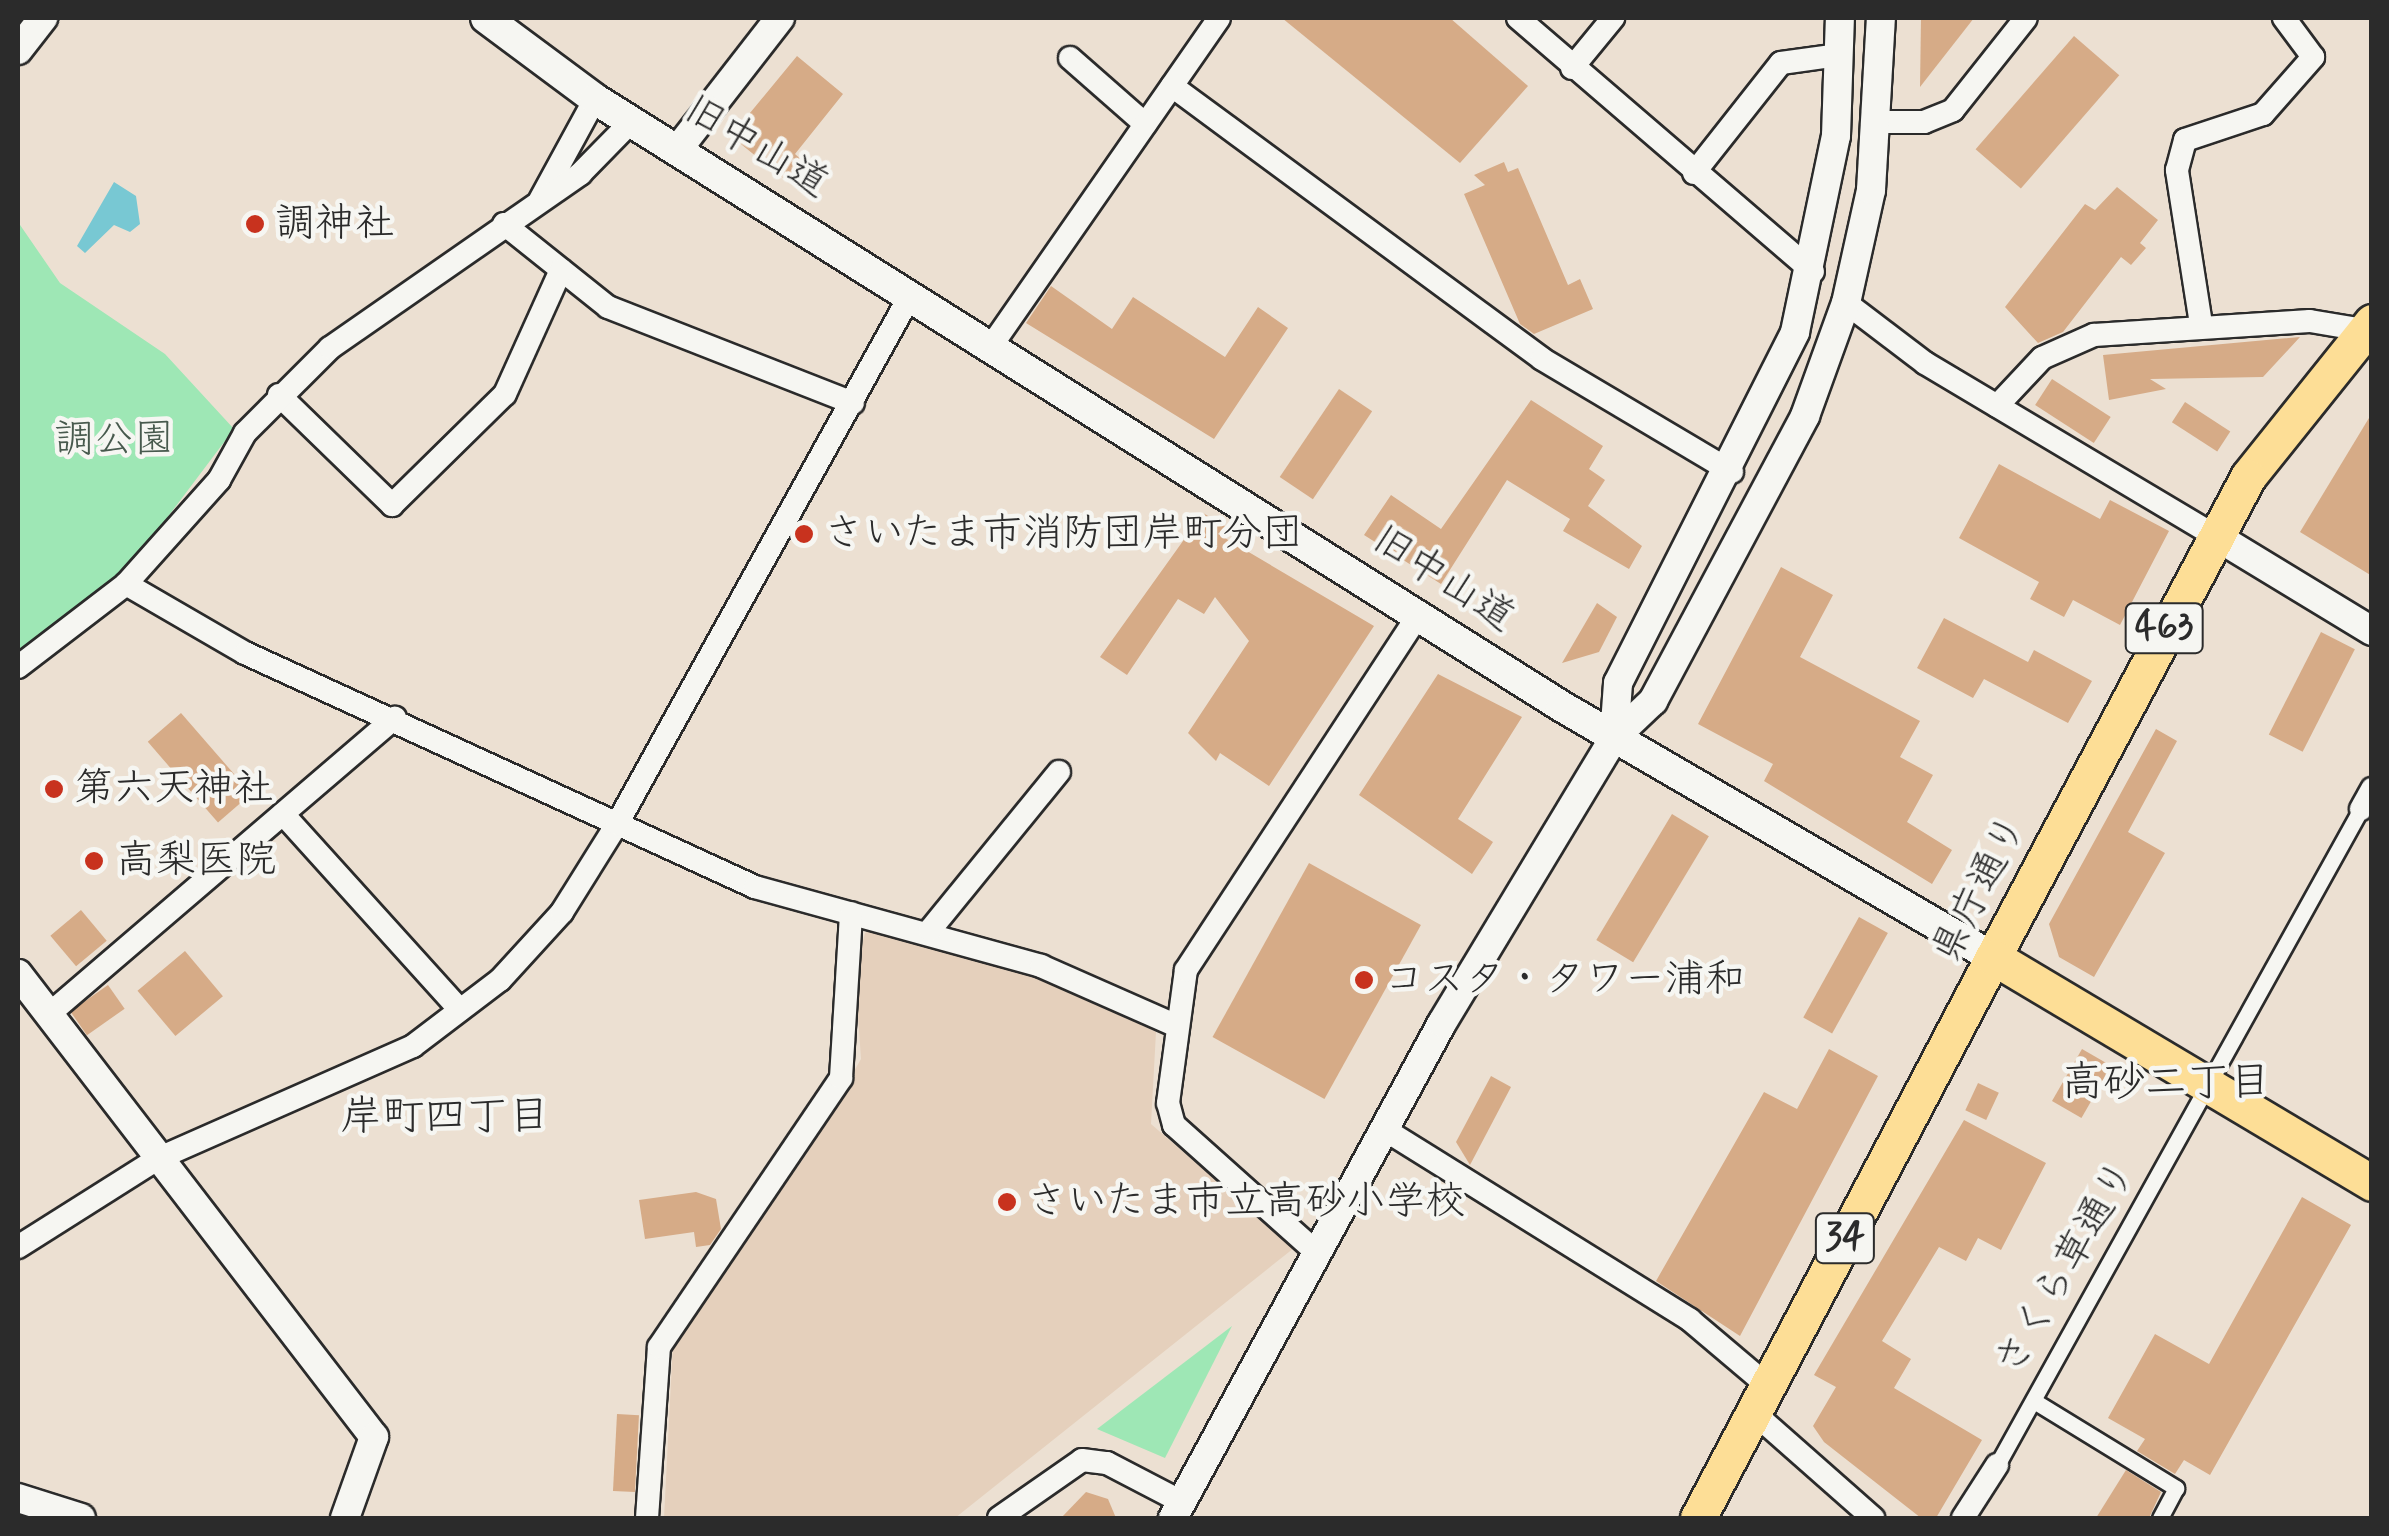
<!DOCTYPE html>
<meta charset="utf-8">
<style>
body{margin:0}
#map{position:relative;width:2389px;height:1536px;overflow:hidden;background:#ece0d2;font-family:Mynerve,"Klee One",sans-serif}
div>[style]{position:absolute}
.built>*{inset:0;background:#e5d0bc}
.green>*{inset:0;background:#9ee7b5}
.water>*{inset:0;background:#78c8d3}
.building>*{inset:0;background:#d6ab87;transform-origin:0 0}
.roads{filter:drop-shadow(2px 0 #2b2b2b) drop-shadow(-2px 0 #2b2b2b) drop-shadow(0 2px #2b2b2b) drop-shadow(0 -2px #2b2b2b)}
.pedestrian>*{height:15px;margin:-7.5px;padding:0 7.5px;transform-origin:7.5px;border-radius:7.5px;background:#f6f6f2}
.minor>*{height:22px;margin:-11px;padding:0 11px;transform-origin:11px;border-radius:11px;background:#f6f6f2}
.tertiary>*{height:28px;margin:-14px;padding:0 14px;transform-origin:14px;border-radius:14px;background:#f6f6f2}
.secondary>*{height:30px;margin:-15px;padding:0 15px;transform-origin:15px;border-radius:15px;background:#f6f6f2}
.primary>*{height:35px;margin:-17.5px;padding:0 17.5px;transform-origin:17.5px;border-radius:17.5px;background:#fdde96}
.trunk>*{height:35px;margin:-17.5px;padding:0 17.5px;transform-origin:17.5px;border-radius:17.5px;background:#fdde96}
.dots>*{width:28px;height:28px;translate:-50% -50%;box-sizing:border-box;border:5px solid #f6f6f2;border-radius:50%}
span{translate:-50% -50%;white-space:nowrap;text-align:center;line-height:1.15;-webkit-text-stroke:9px #f6f6f2;paint-order:stroke}
.shield-label span{padding:2px 8px;background:#f6f6f2;border:2px solid;border-radius:8px;-webkit-text-stroke-width:0}
.shield-label{font-size:38px;color:#2b2b2b;font-weight:700}
.street-label{font-size:40px;color:#2b2b2b}
.poi-label{font-size:40px;color:#2b2b2b}
.left{translate:0 -50%;text-align:left}
.park-label{font-size:40px;color:#485a4e}
.neighbourhood-label{font-size:42px;color:#2b2b2b}
.frame{position:absolute;inset:0;border:20px solid #2b2b2b;pointer-events:none}
</style>
<div id="map">
<div class="built">
<div style="clip-path:polygon(878px 927px,1028px 971px,1156px 1032px,1151px 1124px,1294px 1248px,955px 1518px,664px 1518px,673px 1342px,806px 1155px,861px 1059px,855px 972px,865px 933px)"></div>
</div>
<div class="green">
<div style="clip-path:polygon(18px 222px,60px 283px,165px 354px,234px 429px,130px 567px,18px 655px)"></div>
<div style="clip-path:polygon(1232px 1326px,1165px 1458px,1097px 1429px)"></div>
</div>
<div class="water">
<div style="clip-path:polygon(114px 182px,136px 196px,140px 224px,130px 232px,114px 225px,85px 253px,77px 246px)"></div>
</div>
<div class="building">
<div style="clip-path:polygon(1282px 18px,1450px 18px,1528px 86px,1460px 163px)"></div>
<div style="clip-path:polygon(1921px 18px,1974px 18px,1920px 87px)"></div>
<div style="left:2074px;top:36px;width:60px;height:150px;rotate:41deg"></div>
<div style="clip-path:polygon(797px 56px,843px 94px,795px 154px,804px 162px,788px 182px,731px 136px)"></div>
<div style="clip-path:polygon(1504px 162px,1508px 172px,1518px 168px,1568px 285px,1580px 279px,1593px 309px,1534px 334px,1520px 324px,1464px 194px,1485px 185px,1474px 175px)"></div>
<div style="clip-path:polygon(2117px 187px,2158px 220px,2140px 243px,2146px 248px,2131px 265px,2121px 257px,2063px 332px,2038px 343px,2005px 307px,2085px 204px,2095px 210px)"></div>
<div style="clip-path:polygon(1051px 286px,1112px 329px,1133px 297px,1225px 357px,1258px 307px,1288px 328px,1214px 439px,1026px 323px)"></div>
<div style="clip-path:polygon(2300px 337px,2263px 377px,2150px 379px,2166px 389px,2109px 400px,2103px 355px)"></div>
<div style="left:2052px;top:379px;width:70px;height:31px;rotate:33deg"></div>
<div style="left:1339px;top:389px;width:40px;height:106px;rotate:34deg"></div>
<div style="clip-path:polygon(1531px 400px,1603px 446px,1589px 469px,1605px 480px,1588px 506px,1642px 546px,1629px 569px,1563px 531px,1570px 519px,1507px 480px,1441px 584px,1364px 535px,1391px 495px,1441px 529px)"></div>
<div style="left:2185px;top:402px;width:54px;height:24px;rotate:33deg"></div>
<div style="clip-path:polygon(2372px 413px,2372px 576px,2300px 532px)"></div>
<div style="clip-path:polygon(1999px 464px,2100px 519px,2110px 500px,2169px 531px,2120px 625px,2073px 600px,2064px 617px,2030px 599px,2039px 582px,1959px 538px)"></div>
<div style="clip-path:polygon(1203px 513px,1225px 526px,1218px 534px,1374px 626px,1269px 786px,1220px 753px,1216px 761px,1188px 733px,1249px 641px,1215px 597px,1204px 614px,1178px 599px,1127px 675px,1100px 657px)"></div>
<div style="clip-path:polygon(1781px 567px,1833px 595px,1800px 657px,1920px 721px,1900px 757px,1933px 775px,1907px 822px,1952px 850px,1932px 884px,1764px 781px,1773px 764px,1698px 724px)"></div>
<div style="clip-path:polygon(1597px 603px,1617px 617px,1599px 652px,1562px 663px)"></div>
<div style="clip-path:polygon(1944px 618px,2028px 662px,2034px 650px,2092px 681px,2068px 723px,1984px 679px,1973px 698px,1917px 668px)"></div>
<div style="left:2321px;top:632px;width:38px;height:115px;rotate:27deg"></div>
<div style="clip-path:polygon(1438px 674px,1522px 717px,1458px 819px,1493px 842px,1472px 874px,1359px 795px)"></div>
<div style="left:181px;top:713px;width:107px;height:44px;rotate:49deg"></div>
<div style="clip-path:polygon(2156px 729px,2177px 741px,2128px 832px,2165px 853px,2094px 977px,2059px 957px,2049px 924px)"></div>
<div style="left:1672px;top:814px;width:43px;height:147px;rotate:31deg"></div>
<div style="left:1309px;top:863px;width:128px;height:199px;rotate:29deg"></div>
<div style="left:81px;top:910px;width:40px;height:40px;rotate:50deg"></div>
<div style="left:1859px;top:917px;width:33px;height:115px;rotate:29deg"></div>
<div style="left:185px;top:951px;width:59px;height:62px;rotate:50deg"></div>
<div style="left:108px;top:985px;width:29px;height:46px;rotate:55deg"></div>
<div style="clip-path:polygon(1829px 1049px,1878px 1076px,1740px 1336px,1656px 1281px,1764px 1092px,1797px 1109px)"></div>
<div style="left:2082px;top:1049px;width:34px;height:60px;rotate:30deg"></div>
<div style="clip-path:polygon(1491px 1076px,1511px 1087px,1470px 1165px,1456px 1142px)"></div>
<div style="left:1978px;top:1083px;width:23px;height:30px;rotate:25deg"></div>
<div style="clip-path:polygon(1964px 1120px,2046px 1163px,2001px 1250px,1978px 1238px,1966px 1261px,1939px 1247px,1882px 1341px,1911px 1359px,1894px 1388px,1982px 1440px,1936px 1518px,1921px 1518px,1824px 1442px,1813px 1426px,1836px 1387px,1814px 1375px)"></div>
<div style="clip-path:polygon(696px 1192px,716px 1199px,721px 1229px,710px 1245px,696px 1247px,694px 1232px,645px 1239px,639px 1200px)"></div>
<div style="clip-path:polygon(2302px 1197px,2351px 1225px,2210px 1475px,2184px 1460px,2175px 1474px,2137px 1451px,2145px 1439px,2108px 1418px,2155px 1334px,2209px 1364px)"></div>
<div style="left:617px;top:1414px;width:22px;height:77px;rotate:3deg"></div>
<div style="clip-path:polygon(2126px 1470px,2161px 1492px,2149px 1518px,2096px 1518px)"></div>
<div style="clip-path:polygon(1086px 1492px,1108px 1499px,1116px 1518px,1061px 1518px)"></div>
</div>
<div class="roads">
<div class="pedestrian">
<div style="left:2034px;top:1401px;width:167px;rotate:31.5deg"></div>
<div style="left:2176px;top:1488px;width:34px;rotate:118deg"></div>
<div style="left:1997px;top:1465px;width:750px;rotate:-60.98deg"></div>
</div>
<div class="minor">
<div style="left:1518px;top:18px;width:389px;rotate:40.7deg"></div>
<div style="left:1070px;top:58px;width:100px;rotate:41.3deg"></div>
<div style="left:1572px;top:68px;width:65px;rotate:-50.6deg"></div>
<div style="left:1172px;top:86px;width:460px;rotate:36.4deg"></div>
<div style="left:1542px;top:359px;width:221px;rotate:30.7deg"></div>
<div style="left:1877px;top:122px;width:47px"></div>
<div style="left:1924px;top:122px;width:31px;rotate:-22deg"></div>
<div style="left:1953px;top:110px;width:117px;rotate:-51.6deg"></div>
<div style="left:1694px;top:173px;width:140px;rotate:-51.7deg"></div>
<div style="left:1781px;top:63px;width:59px;rotate:-7.9deg"></div>
<div style="left:540px;top:200px;width:115px;rotate:-61.4deg"></div>
<div style="left:504px;top:224px;width:133px;rotate:38.6deg"></div>
<div style="left:608px;top:307px;width:263px;rotate:21.4deg"></div>
<div style="left:1846px;top:303px;width:99px;rotate:37.2deg"></div>
<div style="left:1925px;top:363px;width:336px;rotate:30.8deg"></div>
<div style="left:2201px;top:324px;width:156px;rotate:-98.9deg"></div>
<div style="left:2177px;top:170px;width:31px;rotate:-75deg"></div>
<div style="left:2185px;top:140px;width:82px;rotate:-18.4deg"></div>
<div style="left:2263px;top:114px;width:76px;rotate:-48.7deg"></div>
<div style="left:2313px;top:57px;width:49px;rotate:-126.6deg"></div>
<div style="left:994px;top:342px;width:394px;rotate:-55.2deg"></div>
<div style="left:279px;top:395px;width:158px;rotate:44.2deg"></div>
<div style="left:392px;top:505px;width:158px;rotate:-44.5deg"></div>
<div style="left:505px;top:394px;width:136px;rotate:-65.7deg"></div>
<div style="left:1997px;top:406px;width:66px;rotate:-46.8deg"></div>
<div style="left:2042px;top:358px;width:57px;rotate:-23.9deg"></div>
<div style="left:2094px;top:335px;width:216px;rotate:-3.7deg"></div>
<div style="left:2310px;top:321px;width:55px;rotate:9.5deg"></div>
<div style="left:126px;top:584px;width:138px;rotate:30.1deg"></div>
<div style="left:245px;top:653px;width:561px;rotate:24.65deg"></div>
<div style="left:755px;top:887px;width:297px;rotate:15.4deg"></div>
<div style="left:1041px;top:966px;width:149px;rotate:23.8deg"></div>
<div style="left:18px;top:667px;width:136px;rotate:-37.5deg"></div>
<div style="left:126px;top:584px;width:140px;rotate:-48.2deg"></div>
<div style="left:219px;top:480px;width:54px;rotate:-61deg"></div>
<div style="left:245px;top:433px;width:120px;rotate:-45deg"></div>
<div style="left:330px;top:348px;width:305px;rotate:-34.8deg"></div>
<div style="left:580px;top:174px;width:73px;rotate:-45.6deg"></div>
<div style="left:2361px;top:809px;width:23px;rotate:-61deg"></div>
<div style="left:283px;top:814px;width:264px;rotate:47.9deg"></div>
<div style="left:930px;top:930px;width:204px;rotate:-50.8deg"></div>
<div style="left:48px;top:1015px;width:457px;rotate:-40.6deg"></div>
<div style="left:1382px;top:1128px;width:363px;rotate:31.9deg"></div>
<div style="left:1690px;top:1320px;width:101px;rotate:40.2deg"></div>
<div style="left:18px;top:1247px;width:165px;rotate:-32.3deg"></div>
<div style="left:157px;top:1159px;width:280px;rotate:-23.8deg"></div>
<div style="left:413px;top:1046px;width:109px;rotate:-37.2deg"></div>
<div style="left:500px;top:980px;width:92px;rotate:-47.6deg"></div>
<div style="left:562px;top:912px;width:104px;rotate:-58deg"></div>
<div style="left:617px;top:824px;width:606px;rotate:-60.98deg"></div>
<div style="left:1315px;top:1251px;width:189px;rotate:-138.2deg"></div>
<div style="left:1174px;top:1125px;width:23px;rotate:-105deg"></div>
<div style="left:1168px;top:1103px;width:134px;rotate:-82.3deg"></div>
<div style="left:1186px;top:970px;width:427px;rotate:-56.8deg"></div>
<div style="left:1754px;top:1413px;width:159px;rotate:41.4deg"></div>
<div style="left:647px;top:1518px;width:171px;rotate:-86deg"></div>
<div style="left:659px;top:1347px;width:325px;rotate:-55.9deg"></div>
<div style="left:841px;top:1078px;width:165px;rotate:-86.5deg"></div>
<div style="left:999px;top:1518px;width:101px;rotate:-34.9deg"></div>
<div style="left:1082px;top:1460px;width:25px;rotate:7deg"></div>
<div style="left:1107px;top:1463px;width:85px;rotate:27.5deg"></div>
<div style="left:1963px;top:1518px;width:63px;rotate:-57.3deg"></div>
</div>
<div class="tertiary">
<div style="left:18px;top:50px;width:41px;rotate:-52deg"></div>
<div style="left:678px;top:149px;width:166px;rotate:-52.1deg"></div>
<div style="left:2214px;top:535px;width:185px;rotate:31.3deg"></div>
<div style="left:1614px;top:738px;width:55px;rotate:-85.8deg"></div>
<div style="left:1618px;top:683px;width:393px;rotate:-63.2deg"></div>
<div style="left:1795px;top:332px;width:200px;rotate:-78.2deg"></div>
<div style="left:1836px;top:136px;width:118px;rotate:-88.1deg"></div>
<div style="left:18px;top:974px;width:584px;rotate:52.44deg"></div>
<div style="left:374px;top:1437px;width:86px;rotate:109.7deg"></div>
<div style="left:18px;top:1498px;width:66px;rotate:17.6deg"></div>
<div style="left:1173px;top:1518px;width:563px;rotate:-61.48deg"></div>
<div style="left:1442px;top:1023px;width:333px;rotate:-58.9deg"></div>
<div style="left:1614px;top:738px;width:54px;rotate:-43.5deg"></div>
<div style="left:1653px;top:701px;width:323px;rotate:-61.9deg"></div>
<div style="left:1805px;top:416px;width:120px;rotate:-70.1deg"></div>
<div style="left:1846px;top:303px;width:116px;rotate:-77.5deg"></div>
<div style="left:1871px;top:190px;width:172px;rotate:-86.7deg"></div>
</div>
<div class="secondary">
<div style="left:486px;top:18px;width:136px;rotate:36.6deg"></div>
<div style="left:595px;top:99px;width:1141px;rotate:32.14deg"></div>
<div style="left:1561px;top:706px;width:500px;rotate:30.2deg"></div>
</div>
<div class="primary">
<div style="left:1698px;top:1518px;width:634px;rotate:-62.26deg"></div>
</div>
<div class="trunk">
<div style="left:2372px;top:322px;width:198px;rotate:128.7deg"></div>
<div style="left:2248px;top:477px;width:544px;rotate:117.98deg"></div>
<div style="left:1993px;top:957px;width:441px;rotate:30.8deg"></div>
</div>
</div>
<div class="dots">
<div style="left:255px;top:224px;background:#c8321e"></div>
<div style="left:804px;top:534px;background:#c8321e"></div>
<div style="left:54px;top:789px;background:#c8321e"></div>
<div style="left:94px;top:861px;background:#c8321e"></div>
<div style="left:1364px;top:980px;background:#c8321e"></div>
<div style="left:1007px;top:1202px;background:#c8321e"></div>
</div>
<div class="shield-label">
<span style="left:2164px;top:628px">463</span>
<span style="left:1845px;top:1238px">34</span>
</div>
<div class="street-label">
<span style="left:756px;top:147px;rotate:31deg">旧中山道</span>
<span style="left:1443px;top:579px;rotate:33deg">旧中山道</span>
<span style="left:1980px;top:889px;rotate:-63deg">県庁通り</span>
<span style="left:2066px;top:1268px;rotate:-60deg">さくら草通り</span>
</div>
<div class="poi-label">
<span class="left" style="left:275px;top:224px">調神社</span>
<span class="left" style="left:824px;top:534px">さいたま市消防団岸町分団</span>
<span class="left" style="left:74px;top:789px">第六天神社</span>
<span class="left" style="left:116px;top:861px">高梨医院</span>
<span class="left" style="left:1384px;top:980px">コスタ・タワー浦和</span>
<span class="left" style="left:1027px;top:1202px">さいたま市立高砂小学校</span>
</div>
<div class="park-label">
<span style="left:114px;top:440px">調公園</span>
</div>
<div class="neighbourhood-label">
<span style="left:2166px;top:1084px">高砂二丁目</span>
<span style="left:445px;top:1118px">岸町四丁目</span>
</div>
<div class="frame"></div>
</div>
